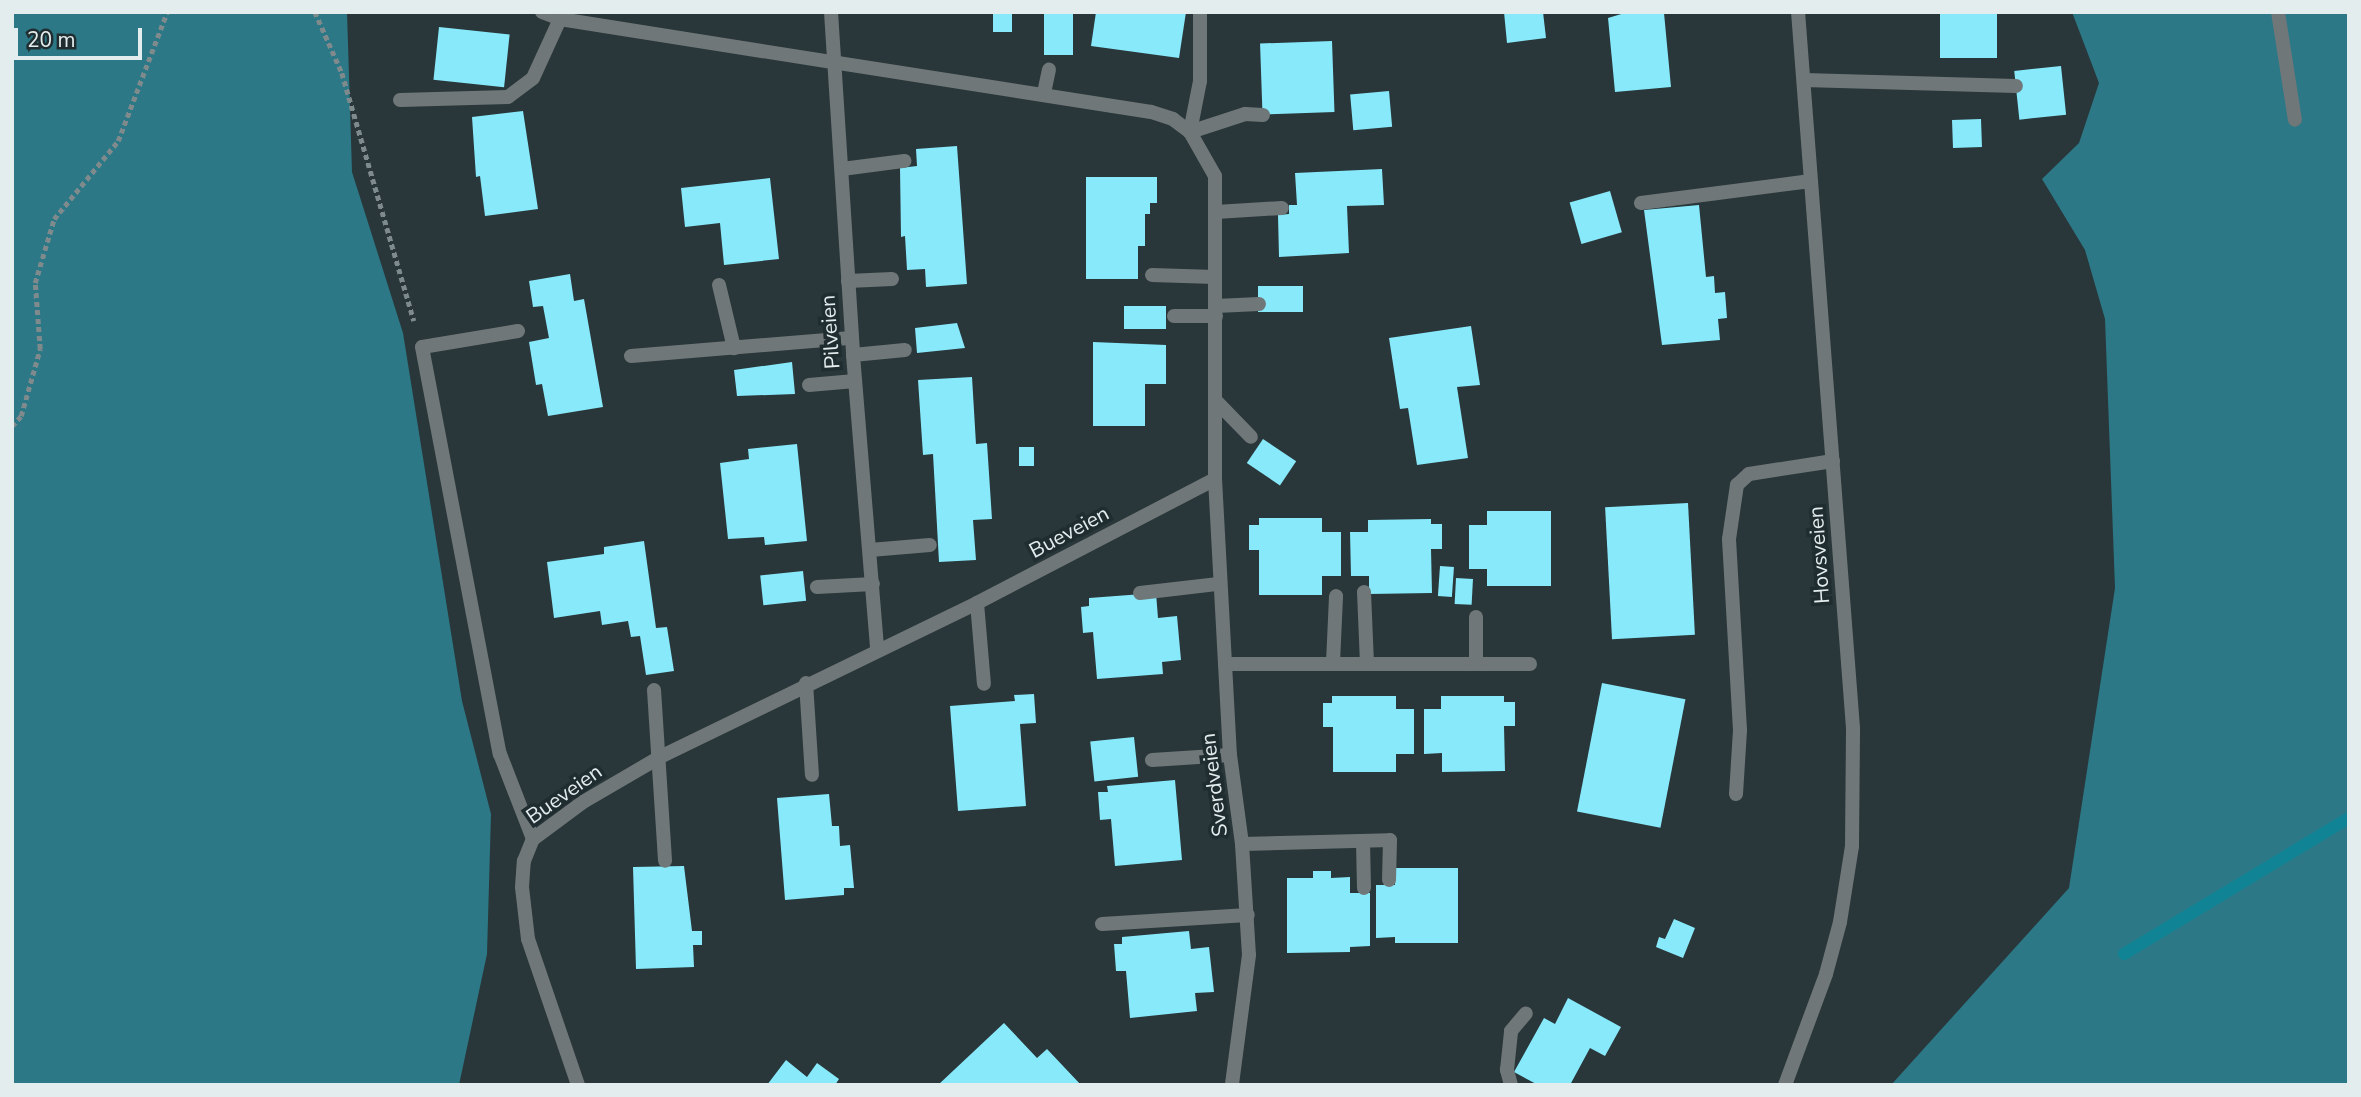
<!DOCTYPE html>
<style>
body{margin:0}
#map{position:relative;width:2361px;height:1097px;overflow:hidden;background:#29373a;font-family:"Nunito Sans",sans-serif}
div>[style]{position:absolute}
.forest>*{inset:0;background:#2c7886}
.stream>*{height:12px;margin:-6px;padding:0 6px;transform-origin:6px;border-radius:6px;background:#108495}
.building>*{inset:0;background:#88e9fb;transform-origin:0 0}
.path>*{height:4.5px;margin-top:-2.25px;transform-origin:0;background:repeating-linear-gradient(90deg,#7e8a8c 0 5px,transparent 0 8.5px)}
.service>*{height:14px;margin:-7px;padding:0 7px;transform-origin:7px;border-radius:7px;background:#707779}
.minor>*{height:14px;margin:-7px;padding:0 7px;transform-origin:7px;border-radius:7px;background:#707779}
span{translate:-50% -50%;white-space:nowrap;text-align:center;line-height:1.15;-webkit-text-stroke:7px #1f2d30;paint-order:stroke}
.street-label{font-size:21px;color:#e4edee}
.frame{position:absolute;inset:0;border:14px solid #e4edee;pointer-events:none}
.scale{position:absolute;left:14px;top:28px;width:128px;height:32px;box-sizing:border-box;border:4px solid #e4edee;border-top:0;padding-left:9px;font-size:21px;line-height:24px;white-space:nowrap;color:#e4edee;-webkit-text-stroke:5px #1f2d30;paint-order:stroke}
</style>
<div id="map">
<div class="forest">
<div style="clip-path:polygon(12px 12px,347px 12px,352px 172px,403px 333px,462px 701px,491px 814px,487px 954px,459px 1085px,12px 1085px)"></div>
<div style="clip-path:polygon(2072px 12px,2349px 12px,2349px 1085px,1891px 1085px,2069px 888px,2115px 588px,2105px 319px,2085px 250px,2042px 179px,2079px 143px,2099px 83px)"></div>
</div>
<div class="stream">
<div style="left:2124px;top:954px;width:263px;rotate:-31.2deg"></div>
</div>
<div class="building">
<div style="left:993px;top:12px;width:19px;height:20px"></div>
<div style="left:1044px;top:12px;width:29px;height:43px"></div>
<div style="clip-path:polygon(1096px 12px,1186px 12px,1179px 58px,1091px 46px)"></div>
<div style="clip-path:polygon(1504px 12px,1543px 12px,1546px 38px,1507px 43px)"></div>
<div style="clip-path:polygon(1628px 12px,1664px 13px,1671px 87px,1615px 92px,1608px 18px)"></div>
<div style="left:1940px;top:12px;width:57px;height:46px"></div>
<div style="left:439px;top:27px;width:71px;height:53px;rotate:6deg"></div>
<div style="left:1332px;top:41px;width:71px;height:72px;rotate:88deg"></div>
<div style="left:2061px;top:66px;width:49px;height:47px;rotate:84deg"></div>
<div style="left:1389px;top:91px;width:36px;height:39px;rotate:85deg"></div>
<div style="clip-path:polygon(523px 111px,538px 209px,485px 216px,480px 176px,476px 177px,472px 117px)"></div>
<div style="left:1981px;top:119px;width:28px;height:29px;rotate:88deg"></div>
<div style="clip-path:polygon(957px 146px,967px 284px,926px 287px,925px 269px,907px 270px,905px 236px,901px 237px,900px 168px,917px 166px,916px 149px)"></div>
<div style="clip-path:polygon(1382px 169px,1384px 205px,1347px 206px,1349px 253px,1279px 257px,1278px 215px,1289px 214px,1289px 205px,1297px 205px,1295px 173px)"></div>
<div style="clip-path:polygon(1086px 177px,1157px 177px,1157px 203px,1150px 203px,1150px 214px,1145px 214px,1145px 246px,1138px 246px,1138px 279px,1086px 279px)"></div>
<div style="clip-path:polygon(770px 178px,779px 259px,724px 265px,720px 223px,685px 227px,681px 188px)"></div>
<div style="left:1610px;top:191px;width:43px;height:42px;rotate:74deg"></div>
<div style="clip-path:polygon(1699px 205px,1706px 277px,1714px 276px,1715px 293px,1725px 292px,1727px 318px,1718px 319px,1720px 340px,1662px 345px,1644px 210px)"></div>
<div style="clip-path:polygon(570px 274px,574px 301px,584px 299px,603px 407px,548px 416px,542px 384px,536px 385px,529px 342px,549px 338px,543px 306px,533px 307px,529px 281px)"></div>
<div style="left:1303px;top:286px;width:26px;height:45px;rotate:90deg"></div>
<div style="left:1124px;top:306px;width:42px;height:23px"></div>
<div style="clip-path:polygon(957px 323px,965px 348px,917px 353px,915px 328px)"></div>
<div style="clip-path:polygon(1471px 326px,1480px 385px,1457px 387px,1468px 458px,1417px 465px,1408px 408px,1400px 409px,1389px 338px)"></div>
<div style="clip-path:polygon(1093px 342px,1166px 345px,1166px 384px,1145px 384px,1145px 426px,1093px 426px)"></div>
<div style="clip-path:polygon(792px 362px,795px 394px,737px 396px,734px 370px)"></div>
<div style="clip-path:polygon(972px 377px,976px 444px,987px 443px,992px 519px,973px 520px,976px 560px,939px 562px,933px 454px,923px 455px,918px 380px)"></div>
<div style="left:1263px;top:439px;width:40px;height:29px;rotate:34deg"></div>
<div style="clip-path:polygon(797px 444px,807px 541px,765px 545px,764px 537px,728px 539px,720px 463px,749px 459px,748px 449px)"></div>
<div style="left:1034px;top:447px;width:19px;height:15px;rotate:90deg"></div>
<div style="left:1688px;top:503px;width:132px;height:83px;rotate:87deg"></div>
<div style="clip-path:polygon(1487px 511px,1551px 511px,1551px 586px,1487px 586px,1487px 569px,1469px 569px,1469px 525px,1487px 525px)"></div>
<div style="clip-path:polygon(1259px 518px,1322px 518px,1322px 532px,1341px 532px,1341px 576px,1322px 576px,1322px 595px,1259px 595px,1259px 550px,1249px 550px,1249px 525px,1259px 525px)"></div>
<div style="clip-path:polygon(1431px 519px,1431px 524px,1442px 524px,1442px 549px,1431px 549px,1432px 593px,1369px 594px,1369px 576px,1351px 576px,1350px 532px,1368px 532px,1368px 520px)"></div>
<div style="clip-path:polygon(644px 541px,656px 628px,667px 627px,674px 671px,646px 675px,640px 636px,631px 637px,628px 621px,602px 625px,600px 611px,554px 618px,547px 562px,604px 554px,604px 547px)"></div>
<div style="left:1440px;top:566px;width:14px;height:30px;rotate:4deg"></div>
<div style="left:803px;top:571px;width:30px;height:43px;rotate:84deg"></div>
<div style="left:1456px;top:578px;width:17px;height:26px;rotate:3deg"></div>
<div style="clip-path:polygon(1156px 593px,1158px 618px,1177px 616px,1181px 660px,1162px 662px,1163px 674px,1097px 679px,1093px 632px,1083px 633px,1081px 607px,1089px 606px,1089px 598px)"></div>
<div style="left:1602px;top:683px;width:85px;height:131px;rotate:11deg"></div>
<div style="clip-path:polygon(1034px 694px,1036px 723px,1020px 724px,1026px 806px,958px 811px,950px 706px,1015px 701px,1014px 695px)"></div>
<div style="clip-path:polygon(1332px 696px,1396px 696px,1396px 709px,1414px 709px,1414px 754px,1396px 754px,1396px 772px,1333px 772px,1333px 727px,1323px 727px,1323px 703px,1332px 703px)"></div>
<div style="clip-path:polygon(1441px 696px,1504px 696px,1504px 702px,1515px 702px,1515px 726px,1504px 726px,1505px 771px,1442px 772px,1442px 753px,1424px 754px,1424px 709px,1441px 709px)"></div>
<div style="left:1134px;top:737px;width:40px;height:44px;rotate:84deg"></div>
<div style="clip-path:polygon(1175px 780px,1182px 860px,1115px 866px,1111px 819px,1100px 820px,1098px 792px,1108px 792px,1107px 786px)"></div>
<div style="clip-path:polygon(829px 794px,832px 826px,839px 826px,840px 846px,850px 845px,854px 888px,844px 888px,844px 895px,785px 900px,777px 798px)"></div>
<div style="clip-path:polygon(684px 866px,692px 931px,702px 931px,702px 945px,693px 945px,694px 967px,636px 969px,633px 867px)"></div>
<div style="clip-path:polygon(1394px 868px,1458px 868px,1458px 943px,1395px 943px,1395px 937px,1376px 938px,1376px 885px,1395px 885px)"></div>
<div style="clip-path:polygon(1313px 871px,1331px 871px,1331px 878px,1350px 877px,1350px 893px,1370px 893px,1370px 946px,1350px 947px,1350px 952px,1287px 953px,1287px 878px,1313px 878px)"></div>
<div style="clip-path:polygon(1674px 919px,1695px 928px,1683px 958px,1656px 947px,1659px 937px,1665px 939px)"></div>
<div style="clip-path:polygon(1189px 931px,1191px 949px,1209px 947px,1214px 992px,1195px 993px,1197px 1011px,1130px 1018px,1126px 971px,1116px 971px,1114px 944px,1122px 944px,1122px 937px)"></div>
<div style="clip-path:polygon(1568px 998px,1621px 1027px,1605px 1056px,1590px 1048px,1570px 1085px,1538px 1085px,1514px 1072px,1544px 1018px,1555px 1024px)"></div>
<div style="clip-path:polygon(1004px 1023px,1037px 1058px,1047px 1049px,1081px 1085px,938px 1085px)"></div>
<div style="clip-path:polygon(786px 1060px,807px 1077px,817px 1063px,839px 1079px,835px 1085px,767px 1085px)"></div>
</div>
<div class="path">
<div style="left:315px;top:12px;width:67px;rotate:66.1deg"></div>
<div style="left:342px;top:73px;width:258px;rotate:73.8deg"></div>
<div style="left:12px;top:426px;width:13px;rotate:-48deg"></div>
<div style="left:21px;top:416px;width:70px;rotate:-74.2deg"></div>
<div style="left:40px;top:349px;width:66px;rotate:-94.3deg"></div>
<div style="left:35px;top:283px;width:67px;rotate:-73.5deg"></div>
<div style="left:54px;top:219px;width:101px;rotate:-50.6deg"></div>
<div style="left:118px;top:141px;width:138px;rotate:-69.2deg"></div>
</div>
<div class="service">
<div style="left:542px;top:12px;width:19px;rotate:21deg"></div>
<div style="left:1200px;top:12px;width:69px;rotate:90deg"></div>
<div style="left:1200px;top:81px;width:52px;rotate:101.1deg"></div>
<div style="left:1190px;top:132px;width:58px;rotate:-18.1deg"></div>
<div style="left:1245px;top:114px;width:18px;rotate:3deg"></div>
<div style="left:1804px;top:80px;width:212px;rotate:1.6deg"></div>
<div style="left:1044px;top:93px;width:24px;rotate:-78deg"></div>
<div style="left:400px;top:100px;width:108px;rotate:-1.6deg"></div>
<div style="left:508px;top:97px;width:31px;rotate:-37deg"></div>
<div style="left:533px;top:78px;width:65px;rotate:-65.4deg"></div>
<div style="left:560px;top:19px;width:276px;rotate:9deg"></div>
<div style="left:842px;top:169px;width:63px;rotate:-7.4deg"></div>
<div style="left:1641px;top:203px;width:171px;rotate:-7.4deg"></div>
<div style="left:1216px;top:212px;width:66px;rotate:-3.5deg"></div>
<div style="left:1152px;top:275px;width:63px;rotate:1.8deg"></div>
<div style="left:848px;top:281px;width:44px;rotate:-2.6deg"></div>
<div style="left:719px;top:285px;width:65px;rotate:76.6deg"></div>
<div style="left:1216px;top:306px;width:43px;rotate:-2.7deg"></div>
<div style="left:1174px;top:316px;width:42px"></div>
<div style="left:518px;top:331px;width:97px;rotate:170.5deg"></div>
<div style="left:422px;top:347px;width:414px;rotate:79.2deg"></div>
<div style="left:500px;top:754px;width:91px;rotate:68.8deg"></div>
<div style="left:853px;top:355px;width:52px;rotate:-5.5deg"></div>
<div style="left:631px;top:356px;width:221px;rotate:-4.7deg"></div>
<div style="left:809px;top:385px;width:46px;rotate:-5deg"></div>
<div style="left:1216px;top:401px;width:50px;rotate:45.8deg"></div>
<div style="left:870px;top:550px;width:60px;rotate:-4.8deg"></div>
<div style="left:817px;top:587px;width:56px;rotate:-3.1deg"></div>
<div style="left:1364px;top:592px;width:71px;rotate:87.6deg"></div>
<div style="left:1140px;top:593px;width:79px;rotate:-6.6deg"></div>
<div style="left:977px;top:603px;width:81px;rotate:85.1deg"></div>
<div style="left:1333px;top:663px;width:67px;rotate:-87.4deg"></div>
<div style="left:1225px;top:664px;width:305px"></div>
<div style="left:1476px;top:664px;width:47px;rotate:-90deg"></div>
<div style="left:806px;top:683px;width:92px;rotate:86.3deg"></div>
<div style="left:654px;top:690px;width:171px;rotate:86.3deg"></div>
<div style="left:1152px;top:760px;width:78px;rotate:-3.7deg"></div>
<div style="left:1736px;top:794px;width:64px;rotate:-86.4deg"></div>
<div style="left:1740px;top:730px;width:191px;rotate:-93.3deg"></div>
<div style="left:1729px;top:539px;width:55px;rotate:-81.6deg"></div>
<div style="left:1737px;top:485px;width:16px;rotate:-43deg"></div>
<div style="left:1749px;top:474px;width:85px;rotate:-8.8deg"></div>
<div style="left:1363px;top:841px;width:47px;rotate:88.8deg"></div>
<div style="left:1242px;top:844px;width:148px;rotate:-1.5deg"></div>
<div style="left:1390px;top:840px;width:40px;rotate:91.4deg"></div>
<div style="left:1102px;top:924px;width:146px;rotate:-3.5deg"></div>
<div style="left:1511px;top:1085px;width:16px;rotate:-105deg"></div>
<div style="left:1507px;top:1070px;width:39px;rotate:-84deg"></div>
<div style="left:1511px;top:1031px;width:23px;rotate:-50deg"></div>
</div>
<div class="minor">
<div style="left:831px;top:12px;width:344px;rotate:86.3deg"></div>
<div style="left:853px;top:355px;width:294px;rotate:85.3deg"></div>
<div style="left:2278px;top:12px;width:109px;rotate:81.1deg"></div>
<div style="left:1215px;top:479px;width:276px;rotate:86.9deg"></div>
<div style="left:1230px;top:755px;width:90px;rotate:82.3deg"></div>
<div style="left:1242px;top:844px;width:111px;rotate:86.4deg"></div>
<div style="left:1249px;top:955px;width:131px;rotate:97.5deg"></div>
<div style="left:578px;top:1085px;width:154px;rotate:-108.9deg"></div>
<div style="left:528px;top:939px;width:52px;rotate:-96.6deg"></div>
<div style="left:522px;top:887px;width:26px;rotate:-86deg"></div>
<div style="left:524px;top:861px;width:24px;rotate:-68deg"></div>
<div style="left:533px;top:839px;width:62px;rotate:-36.5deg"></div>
<div style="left:583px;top:802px;width:89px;rotate:-30.3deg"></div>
<div style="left:660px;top:757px;width:352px;rotate:-25.9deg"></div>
<div style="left:977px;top:603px;width:268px;rotate:-27.5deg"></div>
<div style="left:1215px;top:479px;width:303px;rotate:-90deg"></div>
<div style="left:1215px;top:176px;width:51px;rotate:-119.6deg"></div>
<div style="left:1190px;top:132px;width:21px;rotate:-143deg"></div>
<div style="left:1173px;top:119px;width:23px;rotate:-162deg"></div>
<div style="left:1151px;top:112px;width:322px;rotate:-171.1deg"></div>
<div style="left:1785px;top:1085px;width:118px;rotate:-69.7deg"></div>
<div style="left:1826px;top:974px;width:54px;rotate:-74.9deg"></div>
<div style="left:1840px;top:922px;width:77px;rotate:-81deg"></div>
<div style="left:1852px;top:846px;width:118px;rotate:-89.5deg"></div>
<div style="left:1853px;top:728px;width:718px;rotate:-94.39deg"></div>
</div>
<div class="street-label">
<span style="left:830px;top:332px;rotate:-94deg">Pilveien</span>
<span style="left:1069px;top:532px;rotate:-28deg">Bueveien</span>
<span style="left:1819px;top:555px;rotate:-94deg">Hovsveien</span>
<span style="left:1214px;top:785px;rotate:-97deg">Sverdveien</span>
<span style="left:564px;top:794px;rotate:-35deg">Bueveien</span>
</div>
<div class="frame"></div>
<div class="scale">20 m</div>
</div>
